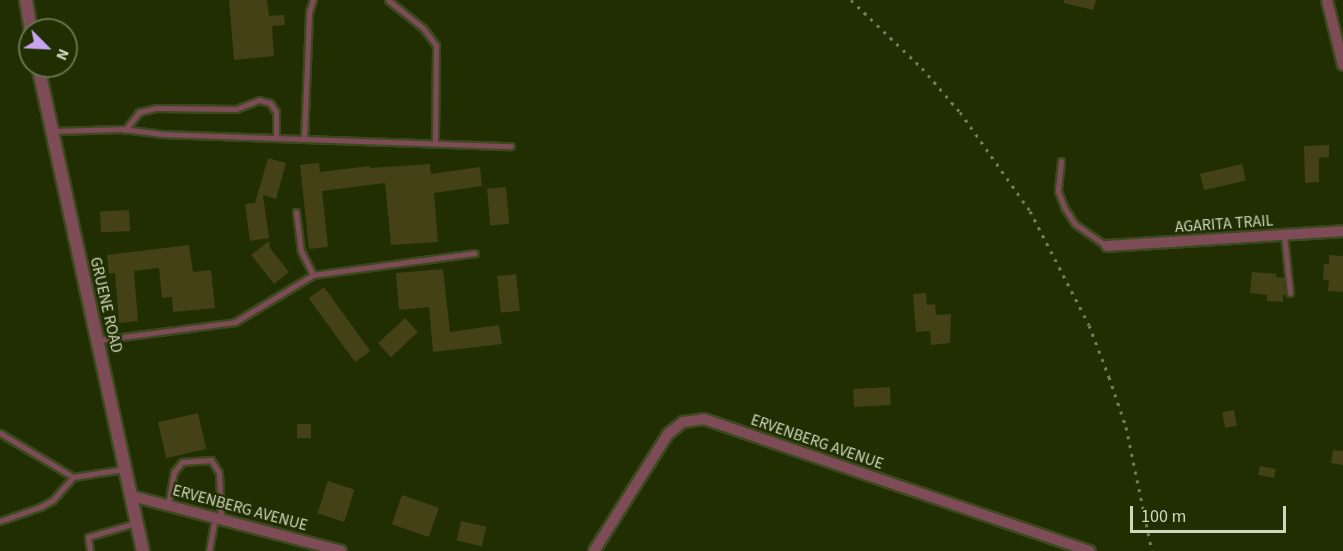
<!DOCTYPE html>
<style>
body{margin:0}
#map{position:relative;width:1343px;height:551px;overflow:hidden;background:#202e01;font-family:"Source Sans 3",sans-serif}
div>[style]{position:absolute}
.building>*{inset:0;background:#444116;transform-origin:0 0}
.roads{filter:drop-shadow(2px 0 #3c491f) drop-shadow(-2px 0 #3c491f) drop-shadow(0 2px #3c491f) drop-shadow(0 -2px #3c491f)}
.service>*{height:5px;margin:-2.5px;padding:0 2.5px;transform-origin:2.5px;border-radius:2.5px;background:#7d4c57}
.minor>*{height:10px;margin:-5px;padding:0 5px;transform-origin:5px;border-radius:5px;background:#7d4c57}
.tertiary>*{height:12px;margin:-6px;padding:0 6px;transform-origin:6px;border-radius:6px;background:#7d4c57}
.rail>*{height:3px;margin-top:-1.5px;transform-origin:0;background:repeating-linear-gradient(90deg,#737f5b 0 3px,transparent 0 9px)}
span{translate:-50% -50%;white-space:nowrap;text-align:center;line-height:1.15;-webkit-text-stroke:4.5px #202e01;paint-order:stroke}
.street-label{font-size:16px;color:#cdd7be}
.north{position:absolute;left:18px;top:18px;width:60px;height:60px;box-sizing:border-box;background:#202e01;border:2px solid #65724d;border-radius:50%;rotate:114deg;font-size:16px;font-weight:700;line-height:24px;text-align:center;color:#cdd7be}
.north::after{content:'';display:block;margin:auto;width:21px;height:27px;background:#c8a6ef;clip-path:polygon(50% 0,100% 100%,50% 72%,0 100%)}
.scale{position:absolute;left:1130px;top:506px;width:156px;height:27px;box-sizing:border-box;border:3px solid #cdd7be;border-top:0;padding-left:8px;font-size:18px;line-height:21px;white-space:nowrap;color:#cdd7be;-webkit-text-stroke:4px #202e01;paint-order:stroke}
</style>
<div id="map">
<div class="building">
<div style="clip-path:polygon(229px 0,267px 0,269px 16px,284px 15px,285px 25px,272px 26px,274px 56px,234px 60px)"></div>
<div style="clip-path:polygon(1064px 0,1096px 0,1093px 10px,1064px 3px)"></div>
<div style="clip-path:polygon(1329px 145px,1329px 157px,1319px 158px,1319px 182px,1305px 183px,1304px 146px)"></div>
<div style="clip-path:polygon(268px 158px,286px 163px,276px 199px,263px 195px,269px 238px,250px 241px,245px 204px,255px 203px)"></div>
<div style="clip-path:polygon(319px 163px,320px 172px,369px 166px,370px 168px,430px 164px,431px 174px,480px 167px,482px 186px,434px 193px,438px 242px,391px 245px,385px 183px,322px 191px,328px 247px,309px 249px,300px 165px)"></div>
<div style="left:1242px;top:164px;width:17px;height:43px;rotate:77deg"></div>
<div style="left:506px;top:187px;width:37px;height:19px;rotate:85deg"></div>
<div style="left:129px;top:210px;width:21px;height:29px;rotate:87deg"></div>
<div style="clip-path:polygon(269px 241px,270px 248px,289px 272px,274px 284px,251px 255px)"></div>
<div style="clip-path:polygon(189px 245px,193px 272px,211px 270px,215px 308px,173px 312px,172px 297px,162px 298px,159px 268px,134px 271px,138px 321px,119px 323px,115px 273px,109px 274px,107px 255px)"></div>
<div style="clip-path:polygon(1329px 255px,1343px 256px,1343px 292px,1328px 291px,1329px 280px,1323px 280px,1324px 264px,1329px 264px)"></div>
<div style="clip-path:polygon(443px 269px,450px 332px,499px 325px,502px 344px,433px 352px,429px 307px,399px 310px,396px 273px)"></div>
<div style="clip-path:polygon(1252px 272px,1277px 274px,1276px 277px,1284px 278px,1286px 295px,1283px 295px,1283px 302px,1267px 301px,1267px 295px,1250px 293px)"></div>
<div style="left:516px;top:274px;width:37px;height:19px;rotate:84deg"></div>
<div style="left:324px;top:287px;width:79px;height:19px;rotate:54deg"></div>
<div style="clip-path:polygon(926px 293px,927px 305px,935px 304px,936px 315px,951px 314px,950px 343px,931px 345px,930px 331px,916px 332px,913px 294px)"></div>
<div style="left:405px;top:318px;width:19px;height:37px;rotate:47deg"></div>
<div style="left:890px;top:387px;width:18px;height:37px;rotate:87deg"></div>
<div style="left:1234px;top:410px;width:16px;height:12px;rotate:79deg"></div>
<div style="left:198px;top:413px;width:37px;height:41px;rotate:77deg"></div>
<div style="left:311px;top:424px;width:14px;height:14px;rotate:90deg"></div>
<div style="clip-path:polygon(1333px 450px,1343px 451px,1343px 465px,1331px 463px)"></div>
<div style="left:1260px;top:466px;width:16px;height:9px;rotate:11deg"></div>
<div style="left:328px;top:481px;width:28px;height:34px;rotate:18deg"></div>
<div style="left:402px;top:495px;width:39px;height:31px;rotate:19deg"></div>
<div style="left:461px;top:521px;width:26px;height:20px;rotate:13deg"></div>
</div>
<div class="roads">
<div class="service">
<div style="left:388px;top:0;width:45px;rotate:38.7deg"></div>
<div style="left:423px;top:28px;width:21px;rotate:53deg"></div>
<div style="left:436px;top:45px;width:98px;rotate:90.6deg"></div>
<div style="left:125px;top:130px;width:23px;rotate:-52deg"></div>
<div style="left:139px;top:112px;width:17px;rotate:-13deg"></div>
<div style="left:156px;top:108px;width:80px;rotate:0.7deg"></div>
<div style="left:236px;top:109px;width:25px;rotate:-21deg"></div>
<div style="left:259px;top:100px;width:11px;rotate:15deg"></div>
<div style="left:270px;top:103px;width:11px;rotate:56deg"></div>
<div style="left:276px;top:112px;width:26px;rotate:90deg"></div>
<div style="left:53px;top:131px;width:69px;rotate:-1.7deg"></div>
<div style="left:122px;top:129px;width:39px;rotate:7deg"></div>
<div style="left:161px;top:134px;width:350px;rotate:2deg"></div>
<div style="left:304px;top:139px;width:127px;rotate:-87.7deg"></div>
<div style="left:309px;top:12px;width:13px;rotate:-72deg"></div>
<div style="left:1061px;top:161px;width:30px;rotate:96deg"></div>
<div style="left:1058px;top:191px;width:17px;rotate:69deg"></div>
<div style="left:1064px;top:207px;width:20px;rotate:57deg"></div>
<div style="left:1075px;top:224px;width:39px;rotate:35deg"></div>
<div style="left:296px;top:212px;width:39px;rotate:83deg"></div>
<div style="left:301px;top:251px;width:27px;rotate:63deg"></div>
<div style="left:1284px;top:235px;width:58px;rotate:84.1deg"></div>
<div style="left:99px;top:340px;width:137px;rotate:-7.5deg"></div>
<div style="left:235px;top:322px;width:91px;rotate:-31.1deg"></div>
<div style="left:313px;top:275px;width:163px;rotate:-7.7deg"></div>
<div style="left:0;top:433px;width:85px;rotate:31.1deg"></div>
<div style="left:168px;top:505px;width:34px;rotate:-80deg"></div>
<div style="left:174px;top:472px;width:13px;rotate:-51deg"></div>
<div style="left:182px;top:462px;width:29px;rotate:-4deg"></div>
<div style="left:211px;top:460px;width:15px;rotate:58deg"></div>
<div style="left:219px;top:473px;width:45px;rotate:87.5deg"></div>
<div style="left:0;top:521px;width:42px;rotate:-19.3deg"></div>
<div style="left:40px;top:507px;width:15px;rotate:-28deg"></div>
<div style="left:53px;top:500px;width:30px;rotate:-49deg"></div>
<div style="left:73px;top:477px;width:52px;rotate:-8.9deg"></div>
<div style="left:90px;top:551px;width:14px;rotate:-98deg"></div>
<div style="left:88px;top:537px;width:50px;rotate:-16.3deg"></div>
<div style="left:209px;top:551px;width:34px;rotate:-80deg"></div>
</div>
<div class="minor">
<div style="left:1327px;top:0;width:67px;rotate:76.2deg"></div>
<div style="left:1107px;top:246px;width:236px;rotate:-3.6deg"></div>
<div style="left:132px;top:496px;width:216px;rotate:14.7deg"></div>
<div style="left:594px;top:551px;width:138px;rotate:-57.7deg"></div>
<div style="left:668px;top:434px;width:19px;rotate:-39deg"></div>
<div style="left:683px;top:422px;width:21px;rotate:-8deg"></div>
<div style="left:704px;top:419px;width:408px;rotate:18.9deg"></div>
</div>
<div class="tertiary">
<div style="left:26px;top:0;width:30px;rotate:81deg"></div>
<div style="left:38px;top:66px;width:496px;rotate:77.8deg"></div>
</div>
</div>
<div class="rail">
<div style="left:851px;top:0;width:98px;rotate:43.8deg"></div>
<div style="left:922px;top:68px;width:58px;rotate:49.2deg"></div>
<div style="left:960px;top:112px;width:121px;rotate:54.7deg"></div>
<div style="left:1030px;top:211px;width:128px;rotate:62.6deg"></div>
<div style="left:1089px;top:325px;width:56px;rotate:69deg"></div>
<div style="left:1109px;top:377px;width:53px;rotate:71.2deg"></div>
<div style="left:1126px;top:427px;width:127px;rotate:78.2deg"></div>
</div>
<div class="street-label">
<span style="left:1224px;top:224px;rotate:-4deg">AGARITA TRAIL</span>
<span style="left:106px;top:305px;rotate:77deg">GRUENE ROAD</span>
<span style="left:817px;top:442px;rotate:19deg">ERVENBERG AVENUE</span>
<span style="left:240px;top:508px;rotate:15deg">ERVENBERG AVENUE</span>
</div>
<div class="north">N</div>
<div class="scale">100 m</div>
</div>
